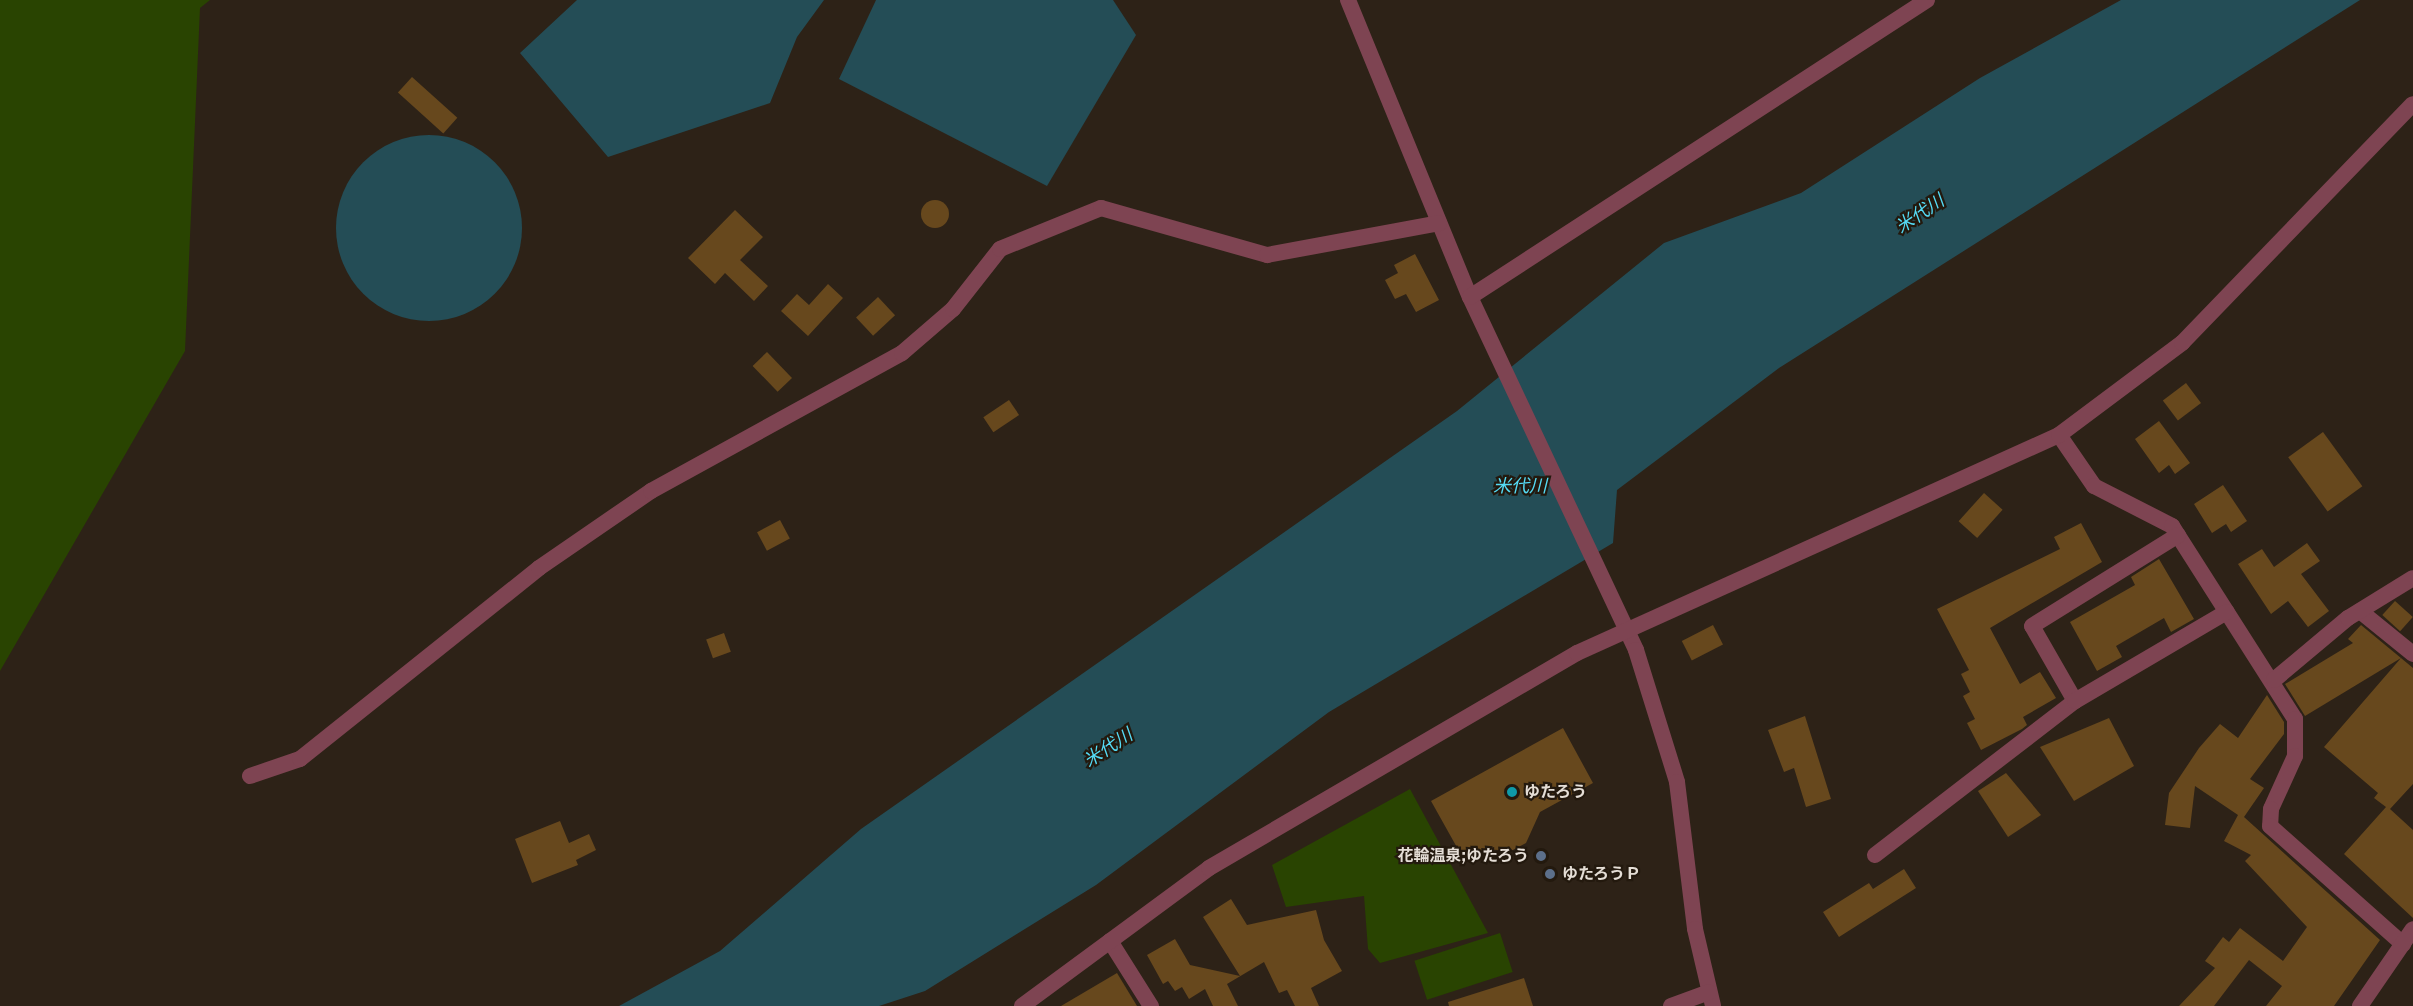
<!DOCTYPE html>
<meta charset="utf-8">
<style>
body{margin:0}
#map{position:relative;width:2413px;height:1006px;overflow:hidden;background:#2d2217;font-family:"Public Sans","Noto Sans JP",sans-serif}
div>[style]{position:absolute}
.green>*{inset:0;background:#294401;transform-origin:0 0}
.water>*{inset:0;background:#244d56}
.round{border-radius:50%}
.building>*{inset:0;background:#67481d;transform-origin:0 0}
.minor>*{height:16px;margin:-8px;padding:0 8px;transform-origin:8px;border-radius:8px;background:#7e4452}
.tertiary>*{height:16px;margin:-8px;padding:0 8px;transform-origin:8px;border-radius:8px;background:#7e4452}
.dots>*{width:16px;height:16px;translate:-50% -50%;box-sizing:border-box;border:3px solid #23190e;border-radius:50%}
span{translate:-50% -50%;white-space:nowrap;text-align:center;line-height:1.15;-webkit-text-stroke:4.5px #23190e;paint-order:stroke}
.poi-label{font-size:16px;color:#e5ded6;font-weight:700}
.left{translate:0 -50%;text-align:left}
.right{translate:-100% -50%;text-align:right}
.water-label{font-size:18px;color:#55dbf5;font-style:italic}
</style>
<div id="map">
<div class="green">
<div style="clip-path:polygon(0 0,210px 0,200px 8px,185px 351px,0 671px)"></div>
<div style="clip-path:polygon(1410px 789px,1488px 933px,1380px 963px,1368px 949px,1364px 896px,1286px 907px,1272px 865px)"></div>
<div style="left:1500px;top:933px;width:41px;height:90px;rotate:72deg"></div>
</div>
<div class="water">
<div style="clip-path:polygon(577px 0,824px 0,797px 37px,770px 103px,608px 157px,520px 53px)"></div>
<div style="clip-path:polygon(876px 0,1113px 0,1136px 35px,1047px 186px,839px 79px)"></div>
<div style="clip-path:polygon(2121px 0,2360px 0,1779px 368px,1617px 490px,1613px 543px,1329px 712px,1096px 885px,925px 991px,879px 1006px,619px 1006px,720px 951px,861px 829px,1457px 411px,1664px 243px,1801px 193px,1980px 78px)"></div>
<div class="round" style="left:336px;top:135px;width:186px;height:186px"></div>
</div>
<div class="building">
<div style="left:412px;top:77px;width:61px;height:21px;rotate:42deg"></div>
<div class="round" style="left:921px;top:200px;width:28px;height:28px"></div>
<div style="clip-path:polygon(735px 210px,763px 237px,740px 260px,768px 286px,754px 301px,725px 273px,715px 284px,688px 258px)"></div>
<div style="clip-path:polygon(1415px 254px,1439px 300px,1416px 312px,1406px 294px,1395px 299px,1385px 280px,1398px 273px,1394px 265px)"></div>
<div style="clip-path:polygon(828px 284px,843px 298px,808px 336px,781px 311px,797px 294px,809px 305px)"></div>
<div style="left:878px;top:297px;width:25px;height:30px;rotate:47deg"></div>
<div style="left:767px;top:352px;width:36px;height:20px;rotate:46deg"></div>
<div style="left:2186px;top:383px;width:25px;height:29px;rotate:53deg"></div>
<div style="left:1009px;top:400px;width:18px;height:31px;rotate:56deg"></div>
<div style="clip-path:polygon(2159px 421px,2190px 463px,2175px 474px,2169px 465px,2159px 473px,2135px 439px)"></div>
<div style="left:2323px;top:432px;width:67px;height:43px;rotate:54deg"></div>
<div style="clip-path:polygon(2223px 485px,2247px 521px,2231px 532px,2226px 524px,2212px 533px,2194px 504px)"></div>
<div style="left:1984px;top:493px;width:25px;height:38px;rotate:42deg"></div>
<div style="left:780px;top:520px;width:21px;height:26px;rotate:62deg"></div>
<div style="clip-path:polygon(2081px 523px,2102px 562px,1990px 628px,2020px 684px,2040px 672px,2056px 698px,2023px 717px,2027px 725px,2022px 729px,1981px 750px,1967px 723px,1975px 719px,1963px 696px,1970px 692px,1961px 674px,1969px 670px,1937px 609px,2060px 549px,2054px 537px)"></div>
<div style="clip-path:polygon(2307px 543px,2320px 561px,2301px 574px,2329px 611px,2308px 627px,2288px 601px,2271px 614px,2238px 564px,2262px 549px,2274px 567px)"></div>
<div style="clip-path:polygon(2159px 559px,2194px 619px,2171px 632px,2164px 618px,2116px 646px,2122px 657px,2097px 671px,2070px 622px,2135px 585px,2131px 577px)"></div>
<div style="left:2395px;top:601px;width:24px;height:19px;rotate:42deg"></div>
<div style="left:1713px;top:625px;width:22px;height:35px;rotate:63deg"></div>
<div style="clip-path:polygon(2361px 625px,2407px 663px,2413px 668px,2413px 784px,2390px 809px,2413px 830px,2413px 918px,2344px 854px,2386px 807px,2374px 798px,2378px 793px,2324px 747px,2401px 658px,2305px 716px,2285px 684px,2353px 643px,2348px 639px)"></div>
<div style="left:724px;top:633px;width:20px;height:19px;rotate:70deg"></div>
<div style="clip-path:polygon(2267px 695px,2284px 722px,2284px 734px,2250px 779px,2264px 788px,2244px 817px,2380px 940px,2334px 1006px,2266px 1006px,2282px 986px,2249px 960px,2214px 1006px,2179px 1006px,2215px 968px,2205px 961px,2223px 937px,2229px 942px,2240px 928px,2283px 961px,2307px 927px,2245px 861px,2251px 855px,2224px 841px,2238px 815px,2195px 786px,2190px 828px,2165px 825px,2169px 793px,2199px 748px,2220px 724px,2238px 738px)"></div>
<div style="clip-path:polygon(1805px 716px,1831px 799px,1806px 807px,1794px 768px,1784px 772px,1768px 730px)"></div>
<div style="clip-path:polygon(2109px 718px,2134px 766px,2074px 801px,2040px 747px)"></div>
<div style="clip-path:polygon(1563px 728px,1593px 783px,1540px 812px,1526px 843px,1511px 851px,1485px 849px,1464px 860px,1431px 801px)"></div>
<div style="clip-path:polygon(2006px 773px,2041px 815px,2008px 837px,1978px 791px)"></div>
<div style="clip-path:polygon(560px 821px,569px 843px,589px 834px,596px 850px,576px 860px,578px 865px,532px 883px,515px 839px)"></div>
<div style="clip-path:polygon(1904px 869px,1916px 888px,1839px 937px,1823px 912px,1869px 883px,1873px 889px)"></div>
<div style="clip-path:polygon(1231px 899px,1247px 925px,1316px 910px,1324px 940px,1342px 971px,1311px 988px,1319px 1006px,1295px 1006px,1287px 990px,1279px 993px,1264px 962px,1227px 984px,1238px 1006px,1213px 1006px,1205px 989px,1189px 999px,1182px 987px,1175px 991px,1168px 981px,1163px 984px,1147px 955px,1175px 939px,1190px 965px,1240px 976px,1203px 917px)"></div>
<div style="clip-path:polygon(1117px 973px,1137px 1006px,1061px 1006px)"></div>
<div style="clip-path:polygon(1524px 978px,1533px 1006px,1449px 1006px,1448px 1002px)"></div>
</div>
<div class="minor">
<div style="left:1348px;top:0;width:321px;rotate:67.7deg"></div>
<div style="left:1470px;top:297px;width:390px;rotate:64.8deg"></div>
<div style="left:1636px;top:650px;width:138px;rotate:72.7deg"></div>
<div style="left:1677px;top:782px;width:148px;rotate:83deg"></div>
<div style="left:1695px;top:929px;width:79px;rotate:76.8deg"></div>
<div style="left:1470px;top:297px;width:545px;rotate:-33.02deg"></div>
<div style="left:2059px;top:435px;width:62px;rotate:55.5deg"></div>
<div style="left:2094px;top:486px;width:88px;rotate:27.1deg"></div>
<div style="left:2172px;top:526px;width:229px;rotate:57.5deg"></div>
<div style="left:2295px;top:719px;width:37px;rotate:90deg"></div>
<div style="left:2295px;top:756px;width:58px;rotate:114.4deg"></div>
<div style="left:2271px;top:809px;width:17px;rotate:93deg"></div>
<div style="left:2270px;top:826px;width:178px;rotate:41.6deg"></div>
<div style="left:2360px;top:611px;width:68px;rotate:39.1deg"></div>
<div style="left:2274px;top:680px;width:97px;rotate:-40deg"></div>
<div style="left:2348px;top:618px;width:76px;rotate:-31.6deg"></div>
<div style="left:2075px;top:701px;width:86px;rotate:-119.8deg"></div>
<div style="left:2032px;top:626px;width:172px;rotate:-31.9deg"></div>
<div style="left:250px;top:776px;width:53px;rotate:-18.8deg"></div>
<div style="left:300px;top:759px;width:306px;rotate:-38.6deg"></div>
<div style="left:539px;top:568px;width:136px;rotate:-34.5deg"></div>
<div style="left:651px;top:491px;width:286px;rotate:-28.8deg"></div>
<div style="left:902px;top:353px;width:67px;rotate:-40.8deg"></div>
<div style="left:953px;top:309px;width:76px;rotate:-51.9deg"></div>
<div style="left:1000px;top:249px;width:109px;rotate:-22.1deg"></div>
<div style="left:1101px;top:208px;width:173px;rotate:15.8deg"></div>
<div style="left:1267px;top:255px;width:175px;rotate:-10.5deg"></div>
<div style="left:1875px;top:855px;width:252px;rotate:-37.6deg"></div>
<div style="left:2075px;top:701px;width:176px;rotate:-30.4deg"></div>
<div style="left:1110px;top:941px;width:77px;rotate:57.8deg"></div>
<div style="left:1671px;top:1006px;width:40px;rotate:-20.2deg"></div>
<div style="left:2360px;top:1006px;width:93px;rotate:-55.5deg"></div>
</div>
<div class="tertiary">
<div style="left:1022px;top:1006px;width:232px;rotate:-36.4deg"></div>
<div style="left:1209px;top:868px;width:426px;rotate:-30.3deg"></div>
<div style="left:1577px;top:653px;width:529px;rotate:-24.34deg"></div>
<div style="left:2059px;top:435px;width:154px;rotate:-36.8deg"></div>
<div style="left:2182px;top:343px;width:332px;rotate:-46deg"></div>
</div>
<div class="dots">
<div style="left:1512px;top:792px;background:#0f9aa8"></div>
<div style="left:1541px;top:856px;background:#5c6f8a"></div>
<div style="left:1550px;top:874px;background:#5c6f8a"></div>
</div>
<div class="poi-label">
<span class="left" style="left:1524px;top:792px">ゆたろう</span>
<span class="right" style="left:1529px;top:856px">花輪温泉;ゆたろう</span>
<span class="left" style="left:1562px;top:874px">ゆたろうＰ</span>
</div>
<div class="water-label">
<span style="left:1920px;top:214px;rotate:-34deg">米代川</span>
<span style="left:1520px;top:486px">米代川</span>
<span style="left:1108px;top:748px;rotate:-33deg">米代川</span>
</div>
</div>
